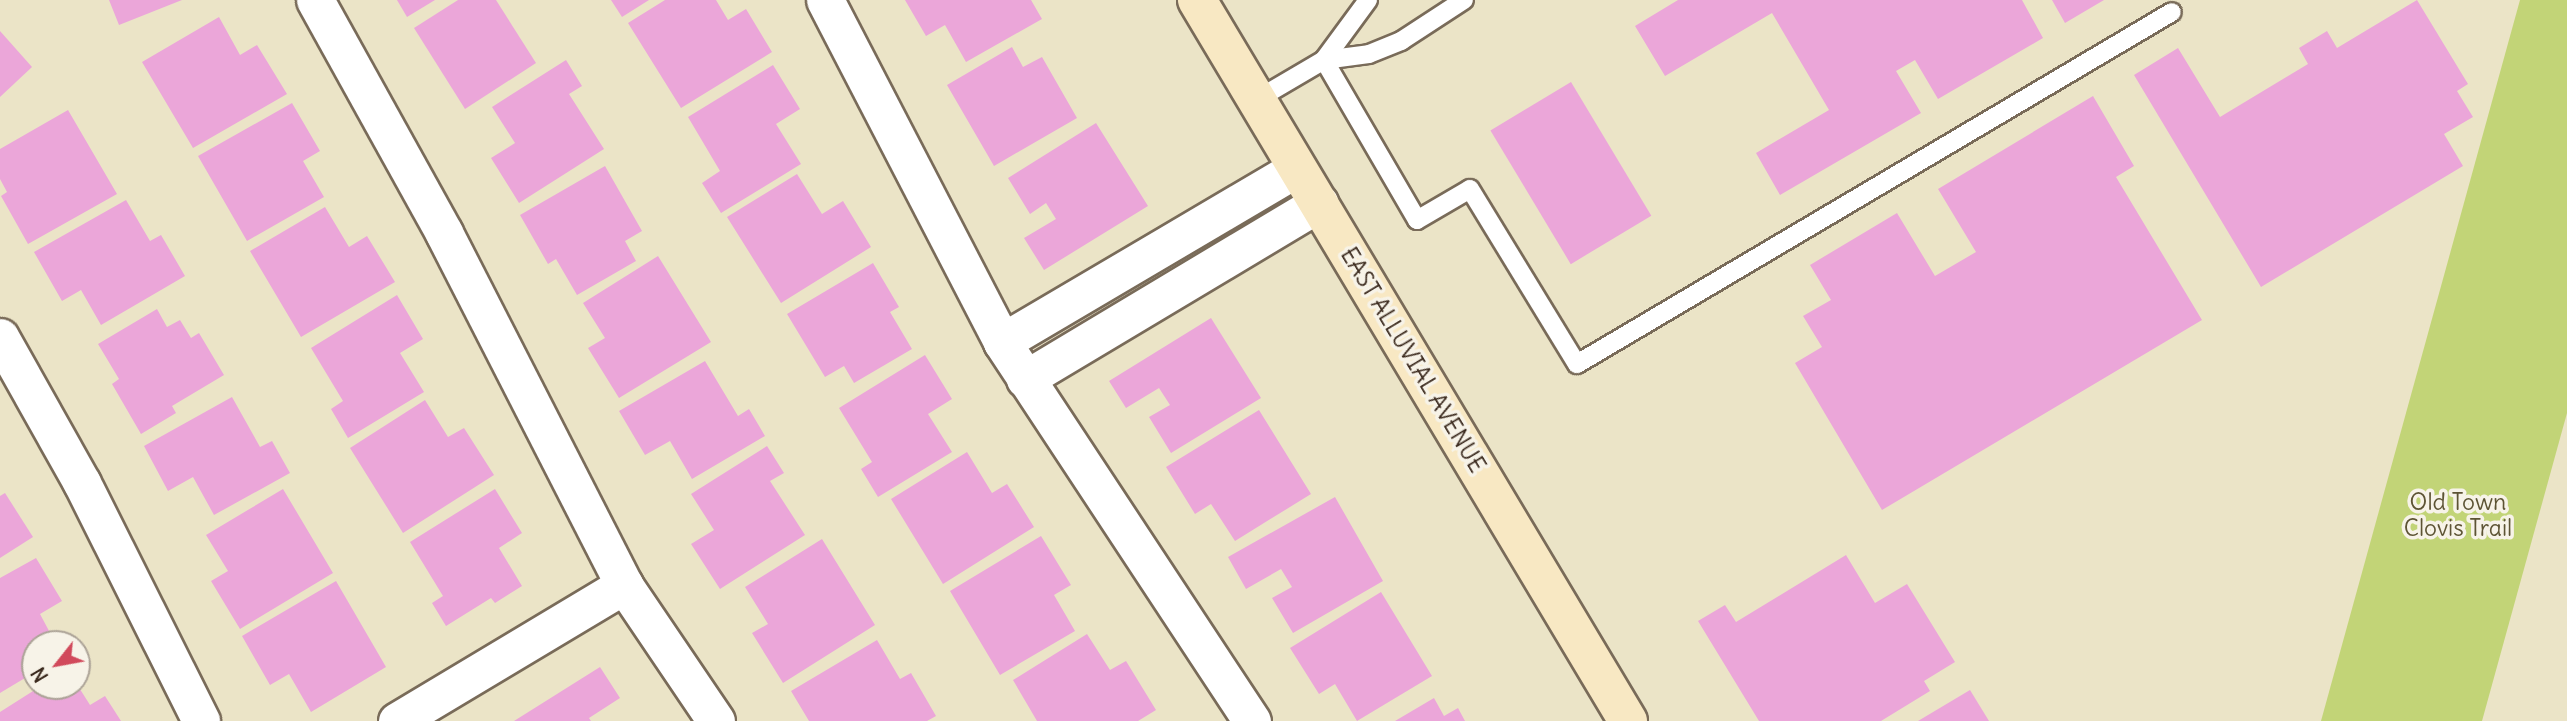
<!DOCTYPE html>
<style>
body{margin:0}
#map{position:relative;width:2567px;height:721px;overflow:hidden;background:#ebe4c7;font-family:Delius,sans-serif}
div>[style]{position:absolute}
.green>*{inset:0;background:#c2d477}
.building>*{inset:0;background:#eba6d9;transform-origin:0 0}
.roads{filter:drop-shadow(2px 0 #796b59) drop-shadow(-2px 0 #796b59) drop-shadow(0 2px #796b59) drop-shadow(0 -2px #796b59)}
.lane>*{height:18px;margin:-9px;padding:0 9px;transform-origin:9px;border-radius:9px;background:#fff}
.street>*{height:37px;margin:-18.5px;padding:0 18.5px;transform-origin:18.5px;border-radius:18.5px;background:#fff}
.secondary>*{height:38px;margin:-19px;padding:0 19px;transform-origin:19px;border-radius:19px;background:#f8e8c3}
span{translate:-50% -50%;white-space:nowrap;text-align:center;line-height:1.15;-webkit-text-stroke:7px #f7f3e8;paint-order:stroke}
.street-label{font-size:23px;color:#3b2a1e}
.park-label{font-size:23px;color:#5d5434}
.north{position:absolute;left:21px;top:630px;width:70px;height:70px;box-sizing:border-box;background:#f7f3e8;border:2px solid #aca397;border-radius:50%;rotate:239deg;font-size:19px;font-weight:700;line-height:28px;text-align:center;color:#3b2a1e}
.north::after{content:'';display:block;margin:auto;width:24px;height:32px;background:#d1495b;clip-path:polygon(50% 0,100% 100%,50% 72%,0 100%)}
</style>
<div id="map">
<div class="green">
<div style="clip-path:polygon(2520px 0,2567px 0,2567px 413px,2519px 587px,2482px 721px,2321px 721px)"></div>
</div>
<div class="building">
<div style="clip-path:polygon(109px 0,182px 0,119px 25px)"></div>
<div style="clip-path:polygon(397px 0,435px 0,407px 17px)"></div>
<div style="clip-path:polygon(458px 0,496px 0,536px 63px,465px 109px,414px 28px)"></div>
<div style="clip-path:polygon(611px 0,649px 0,622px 17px)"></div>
<div style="clip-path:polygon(665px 0,716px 0,728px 20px,746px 9px,772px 52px,681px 108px,628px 23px)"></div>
<div style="clip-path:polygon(905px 0,1031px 0,1042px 19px,966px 62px,945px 25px,926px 36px)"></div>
<div style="clip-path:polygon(1678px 0,2022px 0,2043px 38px,1938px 99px,1915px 60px,1896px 71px,1921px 113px,1780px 195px,1756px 153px,1829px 110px,1772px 13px,1665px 76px,1635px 26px)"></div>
<div style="clip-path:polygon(2052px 0,2104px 0,2065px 23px)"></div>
<div style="clip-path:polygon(2417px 0,2468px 84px,2457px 91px,2473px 117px,2444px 134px,2463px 166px,2261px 287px,2134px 75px,2178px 48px,2220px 117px,2308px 64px,2299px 48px,2327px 31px,2337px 48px)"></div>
<div style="clip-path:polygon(219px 17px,240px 55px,257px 45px,287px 94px,193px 148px,142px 62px)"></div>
<div style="clip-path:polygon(0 31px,32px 67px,0 97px)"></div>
<div style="clip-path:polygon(1012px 47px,1023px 67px,1042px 57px,1077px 118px,994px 166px,947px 85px)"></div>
<div style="clip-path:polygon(566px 60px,582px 86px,569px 94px,604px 149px,519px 203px,491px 158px,515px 143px,492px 107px)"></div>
<div style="clip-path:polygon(773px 65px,800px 109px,776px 124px,801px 164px,721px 213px,702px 183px,720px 171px,688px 117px)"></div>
<div style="left:1571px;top:82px;width:156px;height:94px;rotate:59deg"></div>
<div style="clip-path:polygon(2093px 96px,2134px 166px,2116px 177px,2202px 320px,1882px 510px,1795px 363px,1822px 347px,1803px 316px,1831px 300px,1810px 265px,1897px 213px,1935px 276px,1976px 252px,1938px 189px)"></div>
<div style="clip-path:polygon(292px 103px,320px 151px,303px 161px,324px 197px,247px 241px,198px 156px)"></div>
<div style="clip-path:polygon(68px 110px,117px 194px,28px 244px,1px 196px,7px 192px,0 179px,0 149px)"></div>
<div style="clip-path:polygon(1096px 123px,1148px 206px,1044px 270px,1024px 238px,1056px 219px,1046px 203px,1030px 214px,1008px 178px)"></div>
<div style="clip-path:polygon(605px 166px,642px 231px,625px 241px,636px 261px,577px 295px,556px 259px,548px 264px,520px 215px)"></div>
<div style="clip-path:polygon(797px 174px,822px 214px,843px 201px,871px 247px,781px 303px,727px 217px)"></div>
<div style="clip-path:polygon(126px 200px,150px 241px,161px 235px,185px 276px,101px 325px,81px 290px,62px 301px,34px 252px)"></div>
<div style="clip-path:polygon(325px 207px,349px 247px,367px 236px,395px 282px,301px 337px,250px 251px)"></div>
<div style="clip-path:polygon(658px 256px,711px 342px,619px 398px,588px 348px,605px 338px,583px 303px)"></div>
<div style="clip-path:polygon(873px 263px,899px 307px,890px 312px,912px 349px,854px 383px,844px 366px,825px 377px,787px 314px)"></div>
<div style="clip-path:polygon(397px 295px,423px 339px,400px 353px,424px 392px,348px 438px,331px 409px,343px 401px,311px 348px)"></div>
<div style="clip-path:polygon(157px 309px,167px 327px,180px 320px,191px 338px,199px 333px,224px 375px,172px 406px,176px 413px,141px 434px,112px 384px,119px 379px,98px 344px)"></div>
<div style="clip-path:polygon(1211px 318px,1261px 398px,1171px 453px,1149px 417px,1170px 405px,1159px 388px,1126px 408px,1109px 381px)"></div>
<div style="clip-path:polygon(925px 355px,952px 399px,928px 414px,952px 452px,878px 497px,861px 469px,872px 462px,839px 408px)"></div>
<div style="clip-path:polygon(705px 361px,738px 416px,749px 409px,765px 436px,692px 479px,670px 441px,645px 455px,619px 411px)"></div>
<div style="clip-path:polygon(232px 397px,260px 447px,272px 441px,290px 473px,214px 515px,193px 477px,168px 491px,144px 446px)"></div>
<div style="clip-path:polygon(425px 400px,448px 437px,464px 428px,494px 475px,403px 533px,350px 448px)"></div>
<div style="clip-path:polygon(1259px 410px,1311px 494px,1235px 541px,1211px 504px,1195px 514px,1166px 467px)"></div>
<div style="clip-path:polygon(767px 446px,784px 473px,770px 481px,805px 535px,720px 589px,691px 544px,714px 530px,691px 494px)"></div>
<div style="clip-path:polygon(967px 452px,992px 493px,1007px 484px,1034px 527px,943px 584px,891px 499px)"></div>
<div style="clip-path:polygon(283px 489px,333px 573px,240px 629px,211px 581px,228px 571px,206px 535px)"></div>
<div style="clip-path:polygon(495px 489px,522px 533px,499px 548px,522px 586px,495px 603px,491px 598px,446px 626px,432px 603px,443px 596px,410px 542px)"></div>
<div style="clip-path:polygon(5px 493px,33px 537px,0 558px,0 496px)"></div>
<div style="clip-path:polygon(1335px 497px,1383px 581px,1293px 633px,1272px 598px,1292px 587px,1281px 569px,1246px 589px,1228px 557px)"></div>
<div style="clip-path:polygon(1041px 536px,1071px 585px,1054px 595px,1075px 631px,1000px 675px,950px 591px)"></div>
<div style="clip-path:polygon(822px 539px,875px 625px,783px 683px,752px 633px,768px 624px,745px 587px)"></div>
<div style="clip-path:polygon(1846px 555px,1875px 603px,1907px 584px,1955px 662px,1924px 681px,1930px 691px,1881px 721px,1759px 721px,1698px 621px,1725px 605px,1736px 622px)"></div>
<div style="clip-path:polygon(36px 558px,62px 601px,40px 614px,56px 644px,35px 644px,35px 672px,0 693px,0 578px)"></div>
<div style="clip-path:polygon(336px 581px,386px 667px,311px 712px,289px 674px,270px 685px,242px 636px)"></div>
<div style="clip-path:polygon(1381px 592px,1432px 676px,1357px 721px,1335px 684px,1319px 694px,1290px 648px)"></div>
<div style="clip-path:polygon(1087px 634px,1110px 670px,1126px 661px,1156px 710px,1138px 721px,1037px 721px,1013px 680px)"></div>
<div style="clip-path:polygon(877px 640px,900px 679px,911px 673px,936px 716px,927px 721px,809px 721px,791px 691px)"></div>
<div style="clip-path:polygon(600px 667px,620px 698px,589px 718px,591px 721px,514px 721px)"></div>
<div style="clip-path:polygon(41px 686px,78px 686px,90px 705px,105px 696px,121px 721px,0 721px,0 712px)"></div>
<div style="clip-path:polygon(1970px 690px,1989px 721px,1918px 721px)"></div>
<div style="clip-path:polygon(1434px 698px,1444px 716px,1458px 708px,1465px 721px,1395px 721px)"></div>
</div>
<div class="roads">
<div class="lane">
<div style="left:1368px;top:0;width:74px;rotate:126.3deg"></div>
<div style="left:1324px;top:60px;width:45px;rotate:-7.6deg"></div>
<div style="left:1369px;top:54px;width:35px;rotate:-22deg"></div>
<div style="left:1401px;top:41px;width:75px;rotate:-33.1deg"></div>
<div style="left:1256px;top:100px;width:79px;rotate:-30.5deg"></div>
<div style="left:1324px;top:60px;width:185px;rotate:59.8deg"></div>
<div style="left:1417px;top:220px;width:61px;rotate:-30.3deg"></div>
<div style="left:1470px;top:189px;width:205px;rotate:58.6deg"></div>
<div style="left:1577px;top:364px;width:691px;rotate:-30.61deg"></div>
</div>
<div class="street">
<div style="left:315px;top:0;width:266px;rotate:61deg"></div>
<div style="left:444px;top:233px;width:395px;rotate:62.9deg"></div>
<div style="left:624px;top:585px;width:164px;rotate:55.9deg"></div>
<div style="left:825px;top:0;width:385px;rotate:62.6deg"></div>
<div style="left:1002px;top:342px;width:454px;rotate:56.6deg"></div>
<div style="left:0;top:337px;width:167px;rotate:60.7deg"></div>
<div style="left:82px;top:483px;width:266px;rotate:63.4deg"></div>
<div style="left:1002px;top:342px;width:342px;rotate:-30.5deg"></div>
<div style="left:1025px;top:379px;width:343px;rotate:-30.9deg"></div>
<div style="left:397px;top:721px;width:265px;rotate:-30.9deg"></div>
</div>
<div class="secondary">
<div style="left:1197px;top:0;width:840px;rotate:59.13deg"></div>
</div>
</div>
<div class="street-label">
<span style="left:1413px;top:360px;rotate:59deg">EAST ALLUVIAL AVENUE</span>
</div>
<div class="park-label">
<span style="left:2458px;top:515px">Old Town<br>Clovis Trail</span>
</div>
<div class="north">N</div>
</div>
